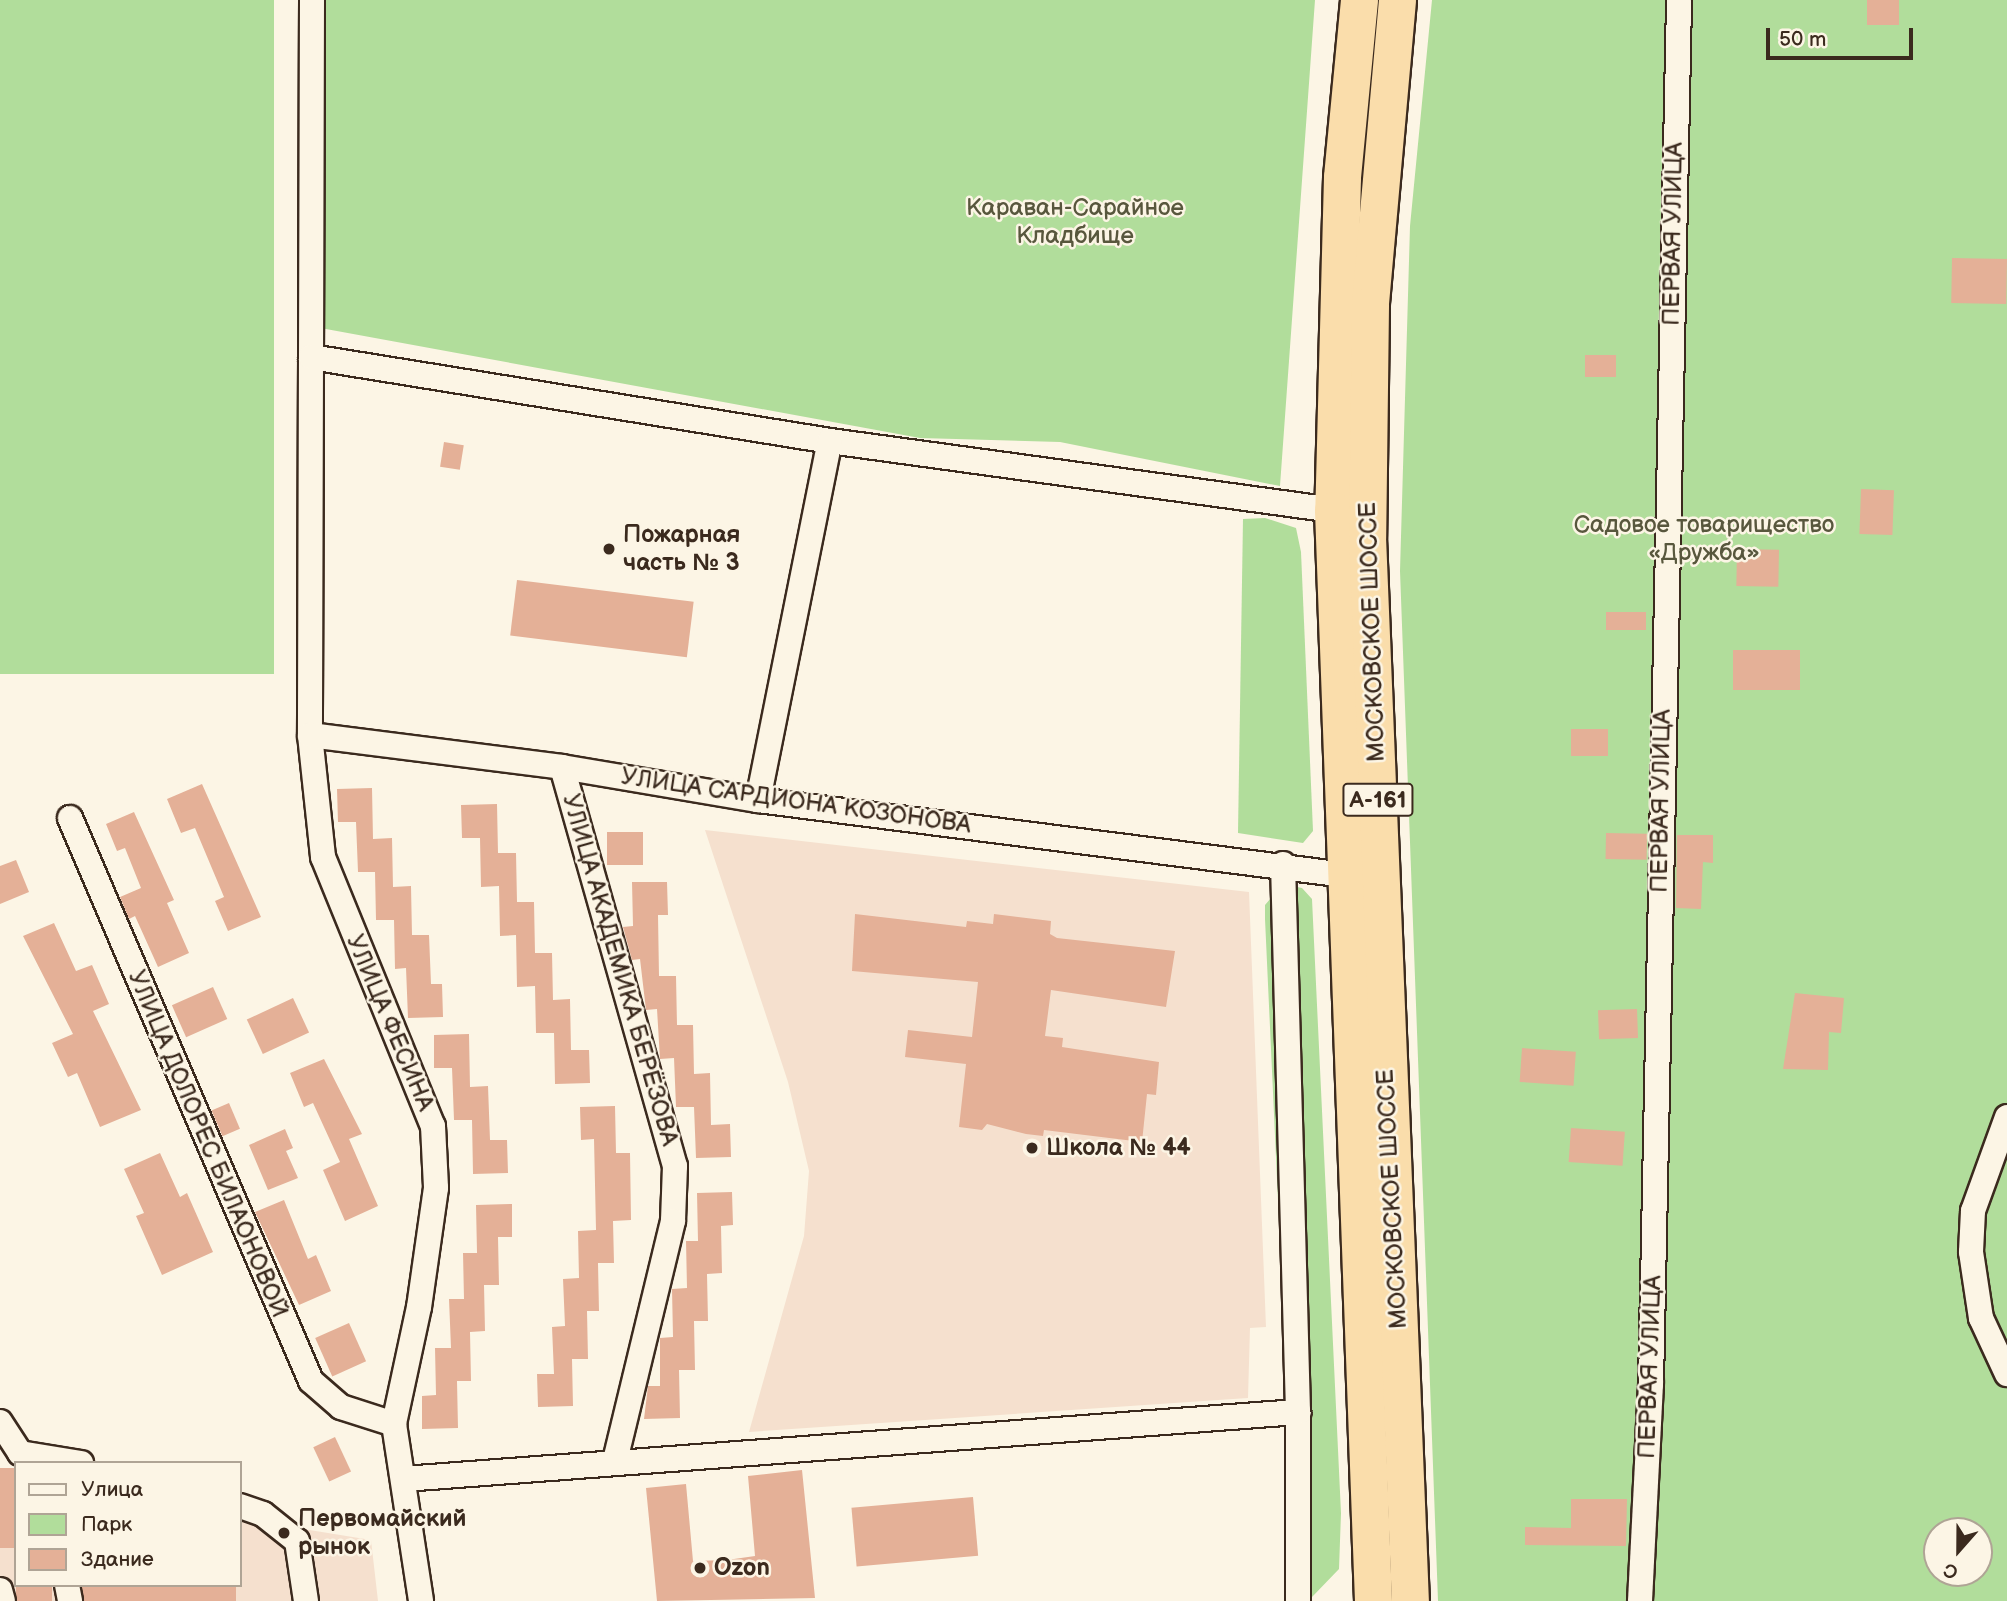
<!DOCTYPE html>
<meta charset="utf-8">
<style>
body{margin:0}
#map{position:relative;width:2007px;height:1601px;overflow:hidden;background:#fcf5e5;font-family:"Balsamiq Sans",sans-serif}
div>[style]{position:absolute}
.built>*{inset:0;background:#f5e0ce}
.green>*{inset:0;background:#b1dd9b;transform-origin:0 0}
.building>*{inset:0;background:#e4b097;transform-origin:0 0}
.roads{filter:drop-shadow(2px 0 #3b2a1e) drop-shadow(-2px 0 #3b2a1e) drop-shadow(0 2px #3b2a1e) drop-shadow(0 -2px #3b2a1e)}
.minor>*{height:24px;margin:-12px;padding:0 12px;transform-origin:12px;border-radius:12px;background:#fcf5e5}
.highway>*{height:37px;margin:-18.5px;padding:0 18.5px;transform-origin:18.5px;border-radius:18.5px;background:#faddab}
.dots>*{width:19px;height:19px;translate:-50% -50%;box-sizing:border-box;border:4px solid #fcf5e5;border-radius:50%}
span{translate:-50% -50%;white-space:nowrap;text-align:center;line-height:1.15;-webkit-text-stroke:5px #fcf5e5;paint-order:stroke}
.shield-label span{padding:2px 5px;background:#fcf5e5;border:2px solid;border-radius:5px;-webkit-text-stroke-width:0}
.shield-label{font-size:23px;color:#3b2a1e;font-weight:700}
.park-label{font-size:24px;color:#58573d}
.street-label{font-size:24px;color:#3b2a1e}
.poi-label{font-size:24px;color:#3b2a1e;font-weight:700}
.left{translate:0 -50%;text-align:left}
.legend{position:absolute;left:14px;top:1461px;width:228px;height:126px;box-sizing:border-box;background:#fcf5e5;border:2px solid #afa495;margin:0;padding:9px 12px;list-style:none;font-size:21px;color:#3b2a1e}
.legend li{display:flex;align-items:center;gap:14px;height:35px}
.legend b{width:35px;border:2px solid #afa495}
.north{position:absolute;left:1923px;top:1517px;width:70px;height:70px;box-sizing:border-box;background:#fcf5e5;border:2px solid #afa495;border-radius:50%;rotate:201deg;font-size:19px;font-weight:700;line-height:28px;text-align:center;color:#3b2a1e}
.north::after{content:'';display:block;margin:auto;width:24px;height:32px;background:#3b2a1e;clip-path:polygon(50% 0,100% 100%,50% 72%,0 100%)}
.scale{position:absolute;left:1766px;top:28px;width:147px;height:32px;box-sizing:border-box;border:4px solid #3b2a1e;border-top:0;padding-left:9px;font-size:21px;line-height:24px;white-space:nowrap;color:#3b2a1e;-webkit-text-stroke:5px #fcf5e5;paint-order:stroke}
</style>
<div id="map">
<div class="built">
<div style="clip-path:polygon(705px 830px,1249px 892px,1266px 1327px,1250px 1328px,1248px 1398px,749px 1432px,804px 1236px,809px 1171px,788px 1082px)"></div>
<div style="clip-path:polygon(16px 1479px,16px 1585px,240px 1585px,240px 1494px,285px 1526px,371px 1540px,378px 1601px,0 1601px,0 1482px)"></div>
</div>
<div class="green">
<div style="left:0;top:0;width:274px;height:674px"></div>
<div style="clip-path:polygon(315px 0,1315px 0,1280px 486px,1060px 442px,920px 438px,315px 327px)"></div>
<div style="clip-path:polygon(evenodd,1432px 0,2007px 0,2007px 1601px,1438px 1601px,1400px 571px,1410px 226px,1432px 0,1937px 1531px,1979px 1531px,1979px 1573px,1937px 1573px,1937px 1531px)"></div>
<div style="clip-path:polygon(1265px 518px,1296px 528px,1301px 552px,1313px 831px,1303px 843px,1238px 833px,1243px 519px)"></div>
<div style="clip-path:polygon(1283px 884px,1302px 888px,1312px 899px,1341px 1513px,1339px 1569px,1312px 1597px,1289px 1581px,1295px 1570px,1265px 919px,1265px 905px)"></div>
</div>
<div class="building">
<div style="left:1867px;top:0;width:32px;height:25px"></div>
<div style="left:1952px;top:258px;width:55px;height:45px;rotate:1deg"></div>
<div style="left:1585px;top:355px;width:31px;height:22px"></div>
<div style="left:444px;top:442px;width:20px;height:25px;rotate:9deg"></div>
<div style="left:1861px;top:489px;width:33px;height:45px;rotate:2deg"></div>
<div style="left:1737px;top:549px;width:42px;height:37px;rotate:1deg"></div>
<div style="left:517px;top:580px;width:178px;height:56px;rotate:7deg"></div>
<div style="left:1606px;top:612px;width:40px;height:18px"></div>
<div style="left:1733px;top:650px;width:67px;height:40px"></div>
<div style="left:1571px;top:729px;width:37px;height:27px"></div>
<div style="clip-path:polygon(202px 784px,261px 917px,228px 931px,215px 901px,224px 897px,195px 828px,181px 833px,167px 799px)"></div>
<div style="clip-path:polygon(372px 788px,373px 839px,392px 838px,393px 887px,411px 886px,412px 935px,429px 935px,431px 984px,442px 984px,443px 1017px,408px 1018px,406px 968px,395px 969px,394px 920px,376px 920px,375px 872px,358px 872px,356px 822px,338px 822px,337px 789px)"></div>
<div style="clip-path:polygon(497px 804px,498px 853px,516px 853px,517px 902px,534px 902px,535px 953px,552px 953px,553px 1000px,570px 999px,571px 1050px,589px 1050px,590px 1083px,555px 1084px,554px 1033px,536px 1033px,535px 986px,517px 987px,516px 935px,500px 936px,499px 886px,481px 887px,480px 838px,462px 838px,461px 805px)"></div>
<div style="clip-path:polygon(134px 812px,174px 900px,167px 903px,189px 953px,158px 967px,135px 916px,129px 919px,120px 897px,141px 888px,125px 848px,117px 851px,106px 824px)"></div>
<div style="left:643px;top:832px;width:33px;height:36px;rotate:90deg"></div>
<div style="left:1606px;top:833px;width:41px;height:26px;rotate:1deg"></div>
<div style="clip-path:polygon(1677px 835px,1713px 835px,1713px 863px,1703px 862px,1701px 909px,1676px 908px)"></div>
<div style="clip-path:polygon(16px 860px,29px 892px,0 904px,0 866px)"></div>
<div style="clip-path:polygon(632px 882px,667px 882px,668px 915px,658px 915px,659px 976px,676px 976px,677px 1025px,693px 1025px,694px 1074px,710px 1073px,711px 1125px,730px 1124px,731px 1157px,696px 1158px,694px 1107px,676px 1107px,674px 1058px,660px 1059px,657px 1009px,646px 1010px,640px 959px,632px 960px,623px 927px,633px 926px)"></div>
<div style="clip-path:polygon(855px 914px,966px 927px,967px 921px,993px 924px,994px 914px,1051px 921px,1050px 934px,1057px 938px,1175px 951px,1166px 1007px,1051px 990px,1045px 1036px,1063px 1038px,1062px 1047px,1159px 1062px,1156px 1095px,1147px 1094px,1142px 1142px,1044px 1130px,1043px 1136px,1026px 1134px,987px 1124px,982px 1130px,959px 1127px,966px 1064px,905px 1057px,908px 1030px,972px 1037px,978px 982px,852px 971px)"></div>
<div style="clip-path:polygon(54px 923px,76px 971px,92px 965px,109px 1004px,93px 1011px,141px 1110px,100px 1127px,77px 1073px,68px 1077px,52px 1043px,73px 1034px,23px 936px)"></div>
<div style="left:213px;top:987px;width:35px;height:45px;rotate:66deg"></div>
<div style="clip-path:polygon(1795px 993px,1844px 998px,1841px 1033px,1829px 1032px,1828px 1070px,1783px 1069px)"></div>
<div style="left:293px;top:998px;width:38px;height:51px;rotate:65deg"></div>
<div style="left:1637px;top:1009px;width:29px;height:39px;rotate:88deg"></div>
<div style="clip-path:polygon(469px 1034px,470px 1087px,488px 1086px,490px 1140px,507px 1140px,508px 1173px,473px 1174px,472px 1120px,454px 1120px,452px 1068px,434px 1068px,434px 1035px)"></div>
<div style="left:1522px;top:1048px;width:54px;height:34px;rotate:4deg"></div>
<div style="clip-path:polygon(324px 1059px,362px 1134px,349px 1139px,378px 1206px,345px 1221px,323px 1170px,340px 1162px,313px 1103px,304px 1107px,290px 1073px)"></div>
<div style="left:229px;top:1103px;width:28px;height:19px;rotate:67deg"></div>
<div style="clip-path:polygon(615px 1106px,616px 1153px,630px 1153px,631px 1220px,613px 1221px,614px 1263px,598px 1263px,599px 1311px,587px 1311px,588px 1359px,572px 1359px,573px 1406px,538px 1407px,537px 1374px,554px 1374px,552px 1327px,565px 1326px,563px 1279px,579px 1278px,578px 1231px,596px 1230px,594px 1139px,581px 1140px,580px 1107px)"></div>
<div style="left:1571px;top:1128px;width:54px;height:34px;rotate:4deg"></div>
<div style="clip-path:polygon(285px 1129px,293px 1148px,286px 1151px,298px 1178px,268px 1190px,249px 1145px)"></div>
<div style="clip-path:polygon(160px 1153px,180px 1197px,187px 1193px,213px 1252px,162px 1275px,136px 1216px,144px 1213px,124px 1169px)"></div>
<div style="clip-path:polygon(732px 1192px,733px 1225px,721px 1226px,722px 1273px,707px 1274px,708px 1321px,694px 1321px,695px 1370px,679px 1370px,680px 1418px,644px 1419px,648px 1386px,660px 1386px,660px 1338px,673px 1337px,672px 1289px,687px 1288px,686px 1241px,698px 1241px,697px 1193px)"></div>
<div style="clip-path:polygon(284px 1200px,308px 1259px,316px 1255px,331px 1291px,299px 1305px,255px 1212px)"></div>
<div style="clip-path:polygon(512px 1204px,512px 1237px,498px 1237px,499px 1285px,484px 1285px,485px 1331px,470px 1332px,471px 1381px,457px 1381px,458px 1428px,422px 1429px,422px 1396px,436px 1395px,435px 1348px,451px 1348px,449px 1299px,464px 1299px,463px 1253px,477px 1253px,476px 1205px)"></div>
<div style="left:349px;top:1323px;width:42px;height:37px;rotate:66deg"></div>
<div style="left:335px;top:1437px;width:38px;height:24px;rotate:65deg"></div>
<div style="left:16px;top:1468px;width:80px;height:16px;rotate:90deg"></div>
<div style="clip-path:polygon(802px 1470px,815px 1598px,657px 1601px,646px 1488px,686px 1484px,693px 1561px,727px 1560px,755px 1556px,748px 1476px)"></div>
<div style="left:973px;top:1497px;width:59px;height:122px;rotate:85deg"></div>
<div style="clip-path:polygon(1571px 1499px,1627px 1499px,1626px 1546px,1525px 1545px,1525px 1527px,1571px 1528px)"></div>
<div style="left:16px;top:1585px;width:36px;height:16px"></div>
<div style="left:82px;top:1585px;width:154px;height:16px"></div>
</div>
<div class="roads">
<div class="minor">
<div style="left:312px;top:0;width:735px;rotate:90.16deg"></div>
<div style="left:310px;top:735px;width:123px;rotate:83.9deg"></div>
<div style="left:323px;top:857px;width:291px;rotate:67.8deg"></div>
<div style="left:433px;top:1126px;width:62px;rotate:87.2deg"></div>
<div style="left:436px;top:1188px;width:120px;rotate:98.1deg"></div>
<div style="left:419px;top:1307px;width:120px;rotate:102.1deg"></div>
<div style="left:394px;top:1424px;width:179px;rotate:81.3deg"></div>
<div style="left:311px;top:357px;width:526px;rotate:9.19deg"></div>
<div style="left:830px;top:441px;width:508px;rotate:7.81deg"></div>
<div style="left:310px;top:735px;width:254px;rotate:7.2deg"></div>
<div style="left:562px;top:767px;width:199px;rotate:9.6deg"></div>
<div style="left:758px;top:800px;width:592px;rotate:7.28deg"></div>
<div style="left:562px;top:767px;width:415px;rotate:74.2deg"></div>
<div style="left:675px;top:1166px;width:55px;rotate:92.1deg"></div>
<div style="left:673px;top:1221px;width:246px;rotate:103.6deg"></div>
<div style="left:758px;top:800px;width:366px;rotate:-78.7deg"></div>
<div style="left:70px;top:818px;width:612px;rotate:66.83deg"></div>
<div style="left:311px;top:1381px;width:40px;rotate:41deg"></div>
<div style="left:341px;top:1407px;width:56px;rotate:17.8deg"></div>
<div style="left:1283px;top:864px;width:548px;rotate:88.43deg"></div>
<div style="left:1298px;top:1412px;width:189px;rotate:90deg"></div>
<div style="left:2007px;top:1117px;width:100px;rotate:109.9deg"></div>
<div style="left:1973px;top:1211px;width:41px;rotate:92.8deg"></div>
<div style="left:1971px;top:1252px;width:67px;rotate:81.4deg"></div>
<div style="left:1981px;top:1318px;width:62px;rotate:65.1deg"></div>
<div style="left:0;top:1422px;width:37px;rotate:57deg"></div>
<div style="left:20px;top:1453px;width:62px;rotate:9.3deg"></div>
<div style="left:404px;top:1479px;width:897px;rotate:-4.29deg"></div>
<div style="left:240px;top:1506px;width:24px;rotate:19deg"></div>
<div style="left:263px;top:1514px;width:43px;rotate:38.5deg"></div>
<div style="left:297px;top:1541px;width:61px;rotate:81.5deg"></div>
<div style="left:67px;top:1585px;width:16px;rotate:79deg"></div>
<div style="left:0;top:1590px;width:11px;rotate:75deg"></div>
<div style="left:1640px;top:1601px;width:217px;rotate:-87.1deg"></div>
<div style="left:1651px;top:1384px;width:1384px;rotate:-88.84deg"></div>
</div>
<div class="highway">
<div style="left:1359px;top:0;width:178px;rotate:95.5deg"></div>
<div style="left:1342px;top:177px;width:333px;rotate:91.5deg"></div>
<div style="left:1333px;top:510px;width:1092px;rotate:87.9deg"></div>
<div style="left:1397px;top:0;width:306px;rotate:95.1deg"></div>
<div style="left:1370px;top:305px;width:232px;rotate:90.7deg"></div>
<div style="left:1367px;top:537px;width:1065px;rotate:87.69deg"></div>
</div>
</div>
<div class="dots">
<div style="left:609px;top:549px;background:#3b2a1e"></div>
<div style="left:1032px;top:1148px;background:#3b2a1e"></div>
<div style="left:284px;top:1533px;background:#3b2a1e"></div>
<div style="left:700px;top:1568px;background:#3b2a1e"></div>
</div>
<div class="shield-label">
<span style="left:1378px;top:800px">А-161</span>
</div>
<div class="park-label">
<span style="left:1075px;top:222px">Караван-Сарайное<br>Кладбище</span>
<span style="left:1704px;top:539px">Садовое товарищество<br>«Дружба»</span>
</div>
<div class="street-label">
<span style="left:1673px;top:234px;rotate:-89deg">ПЕРВАЯ УЛИЦА</span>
<span style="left:1372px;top:632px;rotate:-92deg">МОСКОВСКОЕ ШОССЕ</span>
<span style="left:796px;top:801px;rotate:8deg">УЛИЦА САРДИОНА КОЗОНОВА</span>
<span style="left:1661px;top:801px;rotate:-89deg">ПЕРВАЯ УЛИЦА</span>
<span style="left:620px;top:970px;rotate:74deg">УЛИЦА АКАДЕМИКА БЕРЁЗОВА</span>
<span style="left:390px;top:1023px;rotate:67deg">УЛИЦА ФЕСИНА</span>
<span style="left:208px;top:1144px;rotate:67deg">УЛИЦА ДОЛОРЕС БИЛАОНОВОЙ</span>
<span style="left:1392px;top:1199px;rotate:-93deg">МОСКОВСКОЕ ШОССЕ</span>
<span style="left:1650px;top:1367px;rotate:-88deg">ПЕРВАЯ УЛИЦА</span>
</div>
<div class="poi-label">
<span class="left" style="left:623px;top:549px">Пожарная<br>часть № 3</span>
<span class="left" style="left:1046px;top:1148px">Школа № 44</span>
<span class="left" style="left:298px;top:1533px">Первомайский<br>рынок</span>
<span class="left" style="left:714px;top:1568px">Ozon</span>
</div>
<ul class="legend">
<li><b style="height:9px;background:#fcf5e5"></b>Улица</li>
<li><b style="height:19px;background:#b1dd9b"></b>Парк</li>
<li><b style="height:19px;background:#e4b097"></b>Здание</li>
</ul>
<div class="north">С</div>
<div class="scale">50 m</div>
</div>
